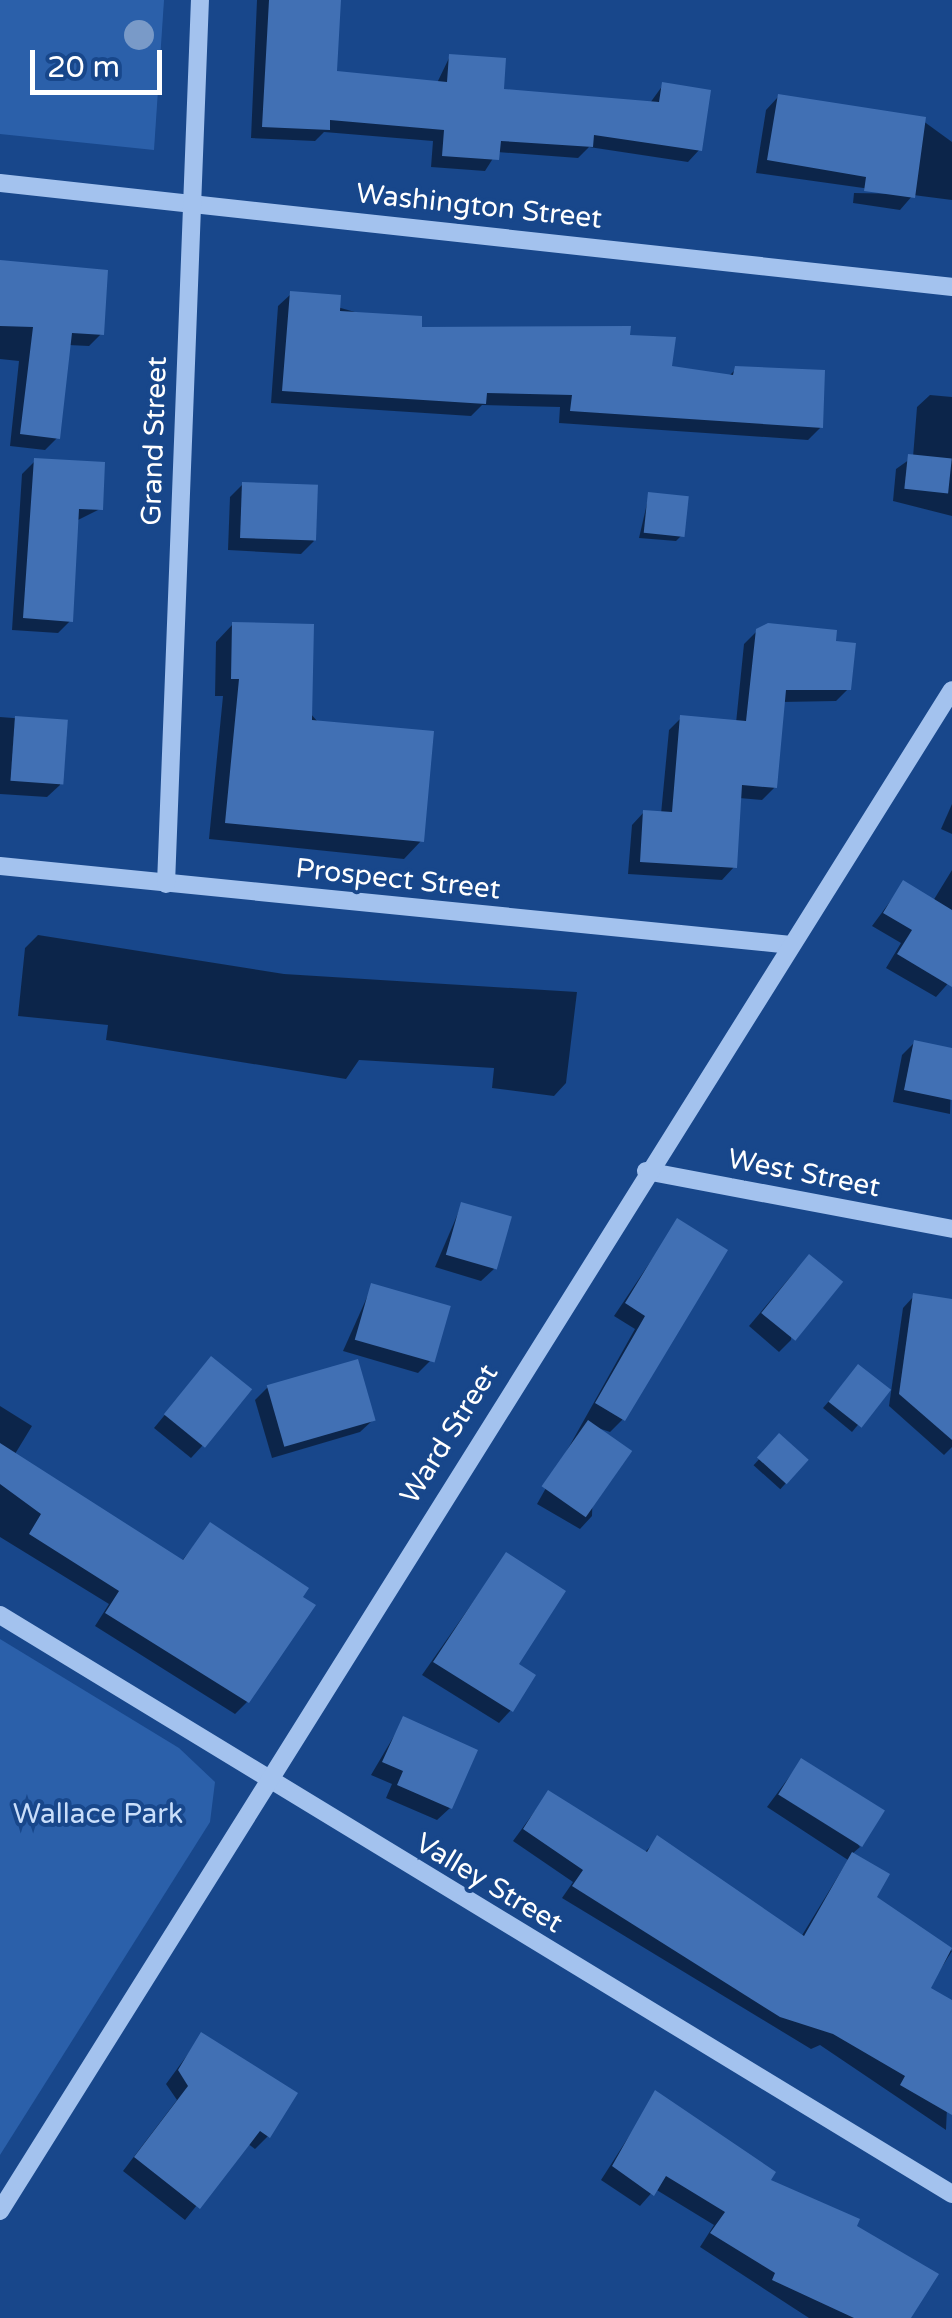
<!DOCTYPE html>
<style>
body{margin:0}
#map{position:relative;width:952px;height:2318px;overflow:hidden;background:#18478b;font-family:"Varela Round",sans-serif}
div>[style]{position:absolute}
.green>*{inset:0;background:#2b60aa}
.shadow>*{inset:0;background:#0007;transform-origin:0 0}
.building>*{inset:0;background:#4170b4;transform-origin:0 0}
.minor>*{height:18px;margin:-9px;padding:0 9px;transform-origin:9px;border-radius:9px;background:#a3c2ee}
.trees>*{width:30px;height:30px;margin:-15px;border-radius:50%;background:#799ac8}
span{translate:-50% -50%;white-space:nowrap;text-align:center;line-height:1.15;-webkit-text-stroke:8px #18478b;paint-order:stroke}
.street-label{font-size:28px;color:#fff}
.park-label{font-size:28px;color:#c9defa}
.scale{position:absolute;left:30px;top:50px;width:132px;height:45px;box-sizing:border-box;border:5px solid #fff;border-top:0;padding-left:12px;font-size:30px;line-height:35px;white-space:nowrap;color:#fff;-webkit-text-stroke:8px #18478b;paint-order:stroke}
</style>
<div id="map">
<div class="green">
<div style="clip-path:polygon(0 0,164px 0,154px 150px,0 134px)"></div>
<div style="clip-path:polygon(0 1639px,179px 1748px,215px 1782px,210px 1822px,0 2155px)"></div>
</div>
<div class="shadow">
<div style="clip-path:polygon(257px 0,338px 0,335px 73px,437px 83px,450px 56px,501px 92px,650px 103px,663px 85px,700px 149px,688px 162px,589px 147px,578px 158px,497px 152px,485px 171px,431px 167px,433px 141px,324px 132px,315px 141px,251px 138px)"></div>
<div style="clip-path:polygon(778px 97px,919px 118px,952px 142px,952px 200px,913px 195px,900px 210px,853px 203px,854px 193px,906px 194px,756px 173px,766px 110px)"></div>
<div style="clip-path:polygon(0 262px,106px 271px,101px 334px,89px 346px,68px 345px,57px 438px,45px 450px,10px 446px,19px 361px,0 359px)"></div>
<div style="clip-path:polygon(291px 294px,419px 330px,627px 337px,669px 368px,728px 377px,736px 369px,821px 427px,808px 440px,559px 423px,560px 407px,482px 405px,471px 416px,271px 403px,278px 306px)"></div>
<div style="clip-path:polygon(930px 395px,952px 397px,952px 516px,893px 501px,896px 469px,913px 457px,917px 407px)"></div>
<div style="clip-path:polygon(35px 461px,100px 509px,76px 521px,70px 621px,58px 633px,12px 630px,22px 474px)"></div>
<div style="clip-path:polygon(243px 484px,314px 541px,301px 554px,228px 550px,230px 497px)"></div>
<div style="clip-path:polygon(649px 495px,682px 535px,676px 541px,639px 538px)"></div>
<div style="clip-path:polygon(233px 624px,421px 841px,404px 859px,209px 839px,223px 696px,215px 696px,216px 642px)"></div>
<div style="clip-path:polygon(757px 631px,833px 643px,849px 688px,836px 701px,782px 702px,775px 787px,762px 800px,739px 798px,734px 867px,722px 880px,628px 874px,632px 825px,644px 812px,661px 814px,669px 730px,681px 718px,736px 723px,744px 644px)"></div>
<div style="clip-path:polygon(0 717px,66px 722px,60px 785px,47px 797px,0 794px)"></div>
<div style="clip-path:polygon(952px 804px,952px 834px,941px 829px)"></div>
<div style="clip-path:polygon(952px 870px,952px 979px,936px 997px,886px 968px,901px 943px,872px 926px,903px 884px,933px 901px)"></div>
<div style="clip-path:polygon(38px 935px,284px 974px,577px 992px,566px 1083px,554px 1096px,492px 1088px,494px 1068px,359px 1060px,346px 1079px,106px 1040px,108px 1025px,18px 1016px,25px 948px)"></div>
<div style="clip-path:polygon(915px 1042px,952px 1050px,950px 1114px,893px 1102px,902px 1055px)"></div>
<div style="clip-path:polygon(462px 1204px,494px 1269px,481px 1281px,435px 1267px)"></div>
<div style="clip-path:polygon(677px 1222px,623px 1419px,610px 1432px,595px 1427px,592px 1516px,580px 1529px,537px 1504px,635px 1329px,614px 1316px)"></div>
<div style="clip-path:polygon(797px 1269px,791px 1340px,779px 1352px,749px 1326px)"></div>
<div style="clip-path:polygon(372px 1286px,431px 1360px,418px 1373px,343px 1351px)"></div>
<div style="clip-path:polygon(914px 1296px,952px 1301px,952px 1447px,944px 1455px,889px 1406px,903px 1308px)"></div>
<div style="clip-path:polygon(211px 1359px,203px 1445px,191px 1458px,154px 1428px)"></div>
<div style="clip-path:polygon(853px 1373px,887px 1390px,852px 1432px,823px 1408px)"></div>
<div style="clip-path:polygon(268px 1387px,373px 1420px,360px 1432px,272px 1458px,255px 1400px)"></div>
<div style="clip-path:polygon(0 1406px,32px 1426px,15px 1454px,181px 1562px,210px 1525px,247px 1702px,235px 1714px,95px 1626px,109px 1604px,0 1537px)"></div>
<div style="left:779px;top:1437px;width:36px;height:38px;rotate:42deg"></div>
<div style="clip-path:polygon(506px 1555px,516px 1665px,511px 1710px,499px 1723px,422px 1675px)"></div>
<div style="clip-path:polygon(404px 1719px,450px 1808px,437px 1820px,386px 1798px,392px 1784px,371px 1775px)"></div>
<div style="clip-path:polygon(801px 1761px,860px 1847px,852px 1854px,874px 1897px,952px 1951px,928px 1989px,952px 2003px,946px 2130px,820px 2045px,811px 2049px,562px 1898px,573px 1882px,513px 1841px,548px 1793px,644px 1853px,658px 1839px,801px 1937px,848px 1860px,767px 1807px)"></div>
<div style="clip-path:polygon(202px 2035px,268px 2136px,255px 2149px,247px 2143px,185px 2220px,123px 2171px,177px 2100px,166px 2084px)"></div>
<div style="clip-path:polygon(656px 2094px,768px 2181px,854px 2227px,908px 2318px,809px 2318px,700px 2247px,714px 2225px,655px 2189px,640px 2206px,601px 2180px)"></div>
</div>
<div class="building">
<div style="clip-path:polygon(269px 0,341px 0,337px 71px,447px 82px,449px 54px,506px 58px,504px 89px,659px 102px,662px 82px,711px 90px,702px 151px,594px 135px,593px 147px,501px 141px,499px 160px,442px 156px,444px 130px,330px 120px,330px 130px,262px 127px)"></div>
<div style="clip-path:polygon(778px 94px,926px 117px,915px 198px,864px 191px,866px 177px,767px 160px)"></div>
<div style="clip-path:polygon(0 260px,108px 270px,104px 335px,72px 333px,60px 439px,20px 434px,33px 327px,0 326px)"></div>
<div style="clip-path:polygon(290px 291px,341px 295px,340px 311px,422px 316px,422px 327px,631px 326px,630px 335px,676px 337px,672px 366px,733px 375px,735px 366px,825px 370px,823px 428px,570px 411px,572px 395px,487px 393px,486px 404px,282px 391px)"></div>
<div style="left:908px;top:454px;width:44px;height:35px;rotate:6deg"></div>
<div style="clip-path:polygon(34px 458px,105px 462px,103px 510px,79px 509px,73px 622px,23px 618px)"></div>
<div style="left:242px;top:482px;width:76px;height:56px;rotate:2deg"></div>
<div style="left:648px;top:492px;width:41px;height:41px;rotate:6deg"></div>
<div style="clip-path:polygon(232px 622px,314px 624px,312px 720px,434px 731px,424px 842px,225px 823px,239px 679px,231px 679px)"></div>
<div style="clip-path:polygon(768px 623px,837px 630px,836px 641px,856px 643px,851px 690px,786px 690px,777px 788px,742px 785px,737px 868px,640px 862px,643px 810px,672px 812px,680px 715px,746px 721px,756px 629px)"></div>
<div style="left:15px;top:716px;width:53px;height:65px;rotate:4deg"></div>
<div style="clip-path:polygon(903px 880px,952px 910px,952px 987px,897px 954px,912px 930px,883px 913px)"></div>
<div style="clip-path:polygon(914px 1040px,952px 1048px,952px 1100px,904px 1090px)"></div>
<div style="left:461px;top:1202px;width:53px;height:55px;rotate:16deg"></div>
<div style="clip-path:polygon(677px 1218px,728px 1250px,625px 1421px,595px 1403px,645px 1316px,625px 1303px)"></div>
<div style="left:809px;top:1254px;width:44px;height:76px;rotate:39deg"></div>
<div style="left:371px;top:1283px;width:83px;height:59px;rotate:16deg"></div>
<div style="clip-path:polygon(913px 1293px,952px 1299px,952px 1440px,899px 1394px)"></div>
<div style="left:211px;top:1356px;width:53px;height:75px;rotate:39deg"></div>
<div style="left:358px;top:1359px;width:64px;height:95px;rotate:74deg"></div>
<div style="left:858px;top:1364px;width:42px;height:48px;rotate:38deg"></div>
<div style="left:588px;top:1420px;width:54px;height:81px;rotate:35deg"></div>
<div style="left:779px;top:1433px;width:40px;height:33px;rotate:42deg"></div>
<div style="clip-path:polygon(0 1443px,183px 1560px,210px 1522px,309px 1588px,303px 1597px,316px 1605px,249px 1703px,105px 1613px,119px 1591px,29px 1534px,41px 1514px,0 1484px)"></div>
<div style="clip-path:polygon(506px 1552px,566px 1591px,519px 1664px,536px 1675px,513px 1712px,433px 1662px)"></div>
<div style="clip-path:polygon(403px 1716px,478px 1750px,452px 1809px,397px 1785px,403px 1771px,382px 1762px)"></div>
<div style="left:801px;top:1758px;width:99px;height:43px;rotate:32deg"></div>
<div style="clip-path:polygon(548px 1790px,647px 1852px,657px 1835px,804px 1936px,852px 1852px,890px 1874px,877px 1897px,952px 1948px,931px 1988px,952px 2000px,952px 2115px,900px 2085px,905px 2076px,833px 2034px,780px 2017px,572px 1886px,583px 1870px,523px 1829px)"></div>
<div style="clip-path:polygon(201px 2032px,298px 2093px,270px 2138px,260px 2131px,200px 2209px,134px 2157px,188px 2086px,178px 2070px)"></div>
<div style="clip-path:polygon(655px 2090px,776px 2172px,771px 2180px,860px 2219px,857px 2226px,939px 2274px,911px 2318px,854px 2318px,772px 2280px,775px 2273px,710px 2233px,725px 2212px,666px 2176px,654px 2196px,612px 2166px)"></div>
</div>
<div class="minor">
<div style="left:0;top:183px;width:958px;rotate:6.23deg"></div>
<div style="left:0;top:866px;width:795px;rotate:5.7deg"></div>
<div style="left:166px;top:884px;width:885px;rotate:-87.8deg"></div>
<div style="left:646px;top:1171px;width:311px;rotate:10.7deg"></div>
<div style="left:0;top:1615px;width:1114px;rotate:31.31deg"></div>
<div style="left:0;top:2211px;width:1794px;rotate:-57.96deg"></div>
</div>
<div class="trees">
<div style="left:139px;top:35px"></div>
</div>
<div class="street-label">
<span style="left:479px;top:206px;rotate:6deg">Washington Street</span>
<span style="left:154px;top:441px;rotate:-88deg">Grand Street</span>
<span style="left:398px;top:879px;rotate:6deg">Prospect Street</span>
<span style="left:804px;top:1173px;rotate:11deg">West Street</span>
<span style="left:449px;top:1434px;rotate:-58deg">Ward Street</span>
<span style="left:489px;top:1883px;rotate:31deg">Valley Street</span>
</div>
<div class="park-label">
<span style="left:98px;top:1814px">Wallace Park</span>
</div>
<div class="scale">20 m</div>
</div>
